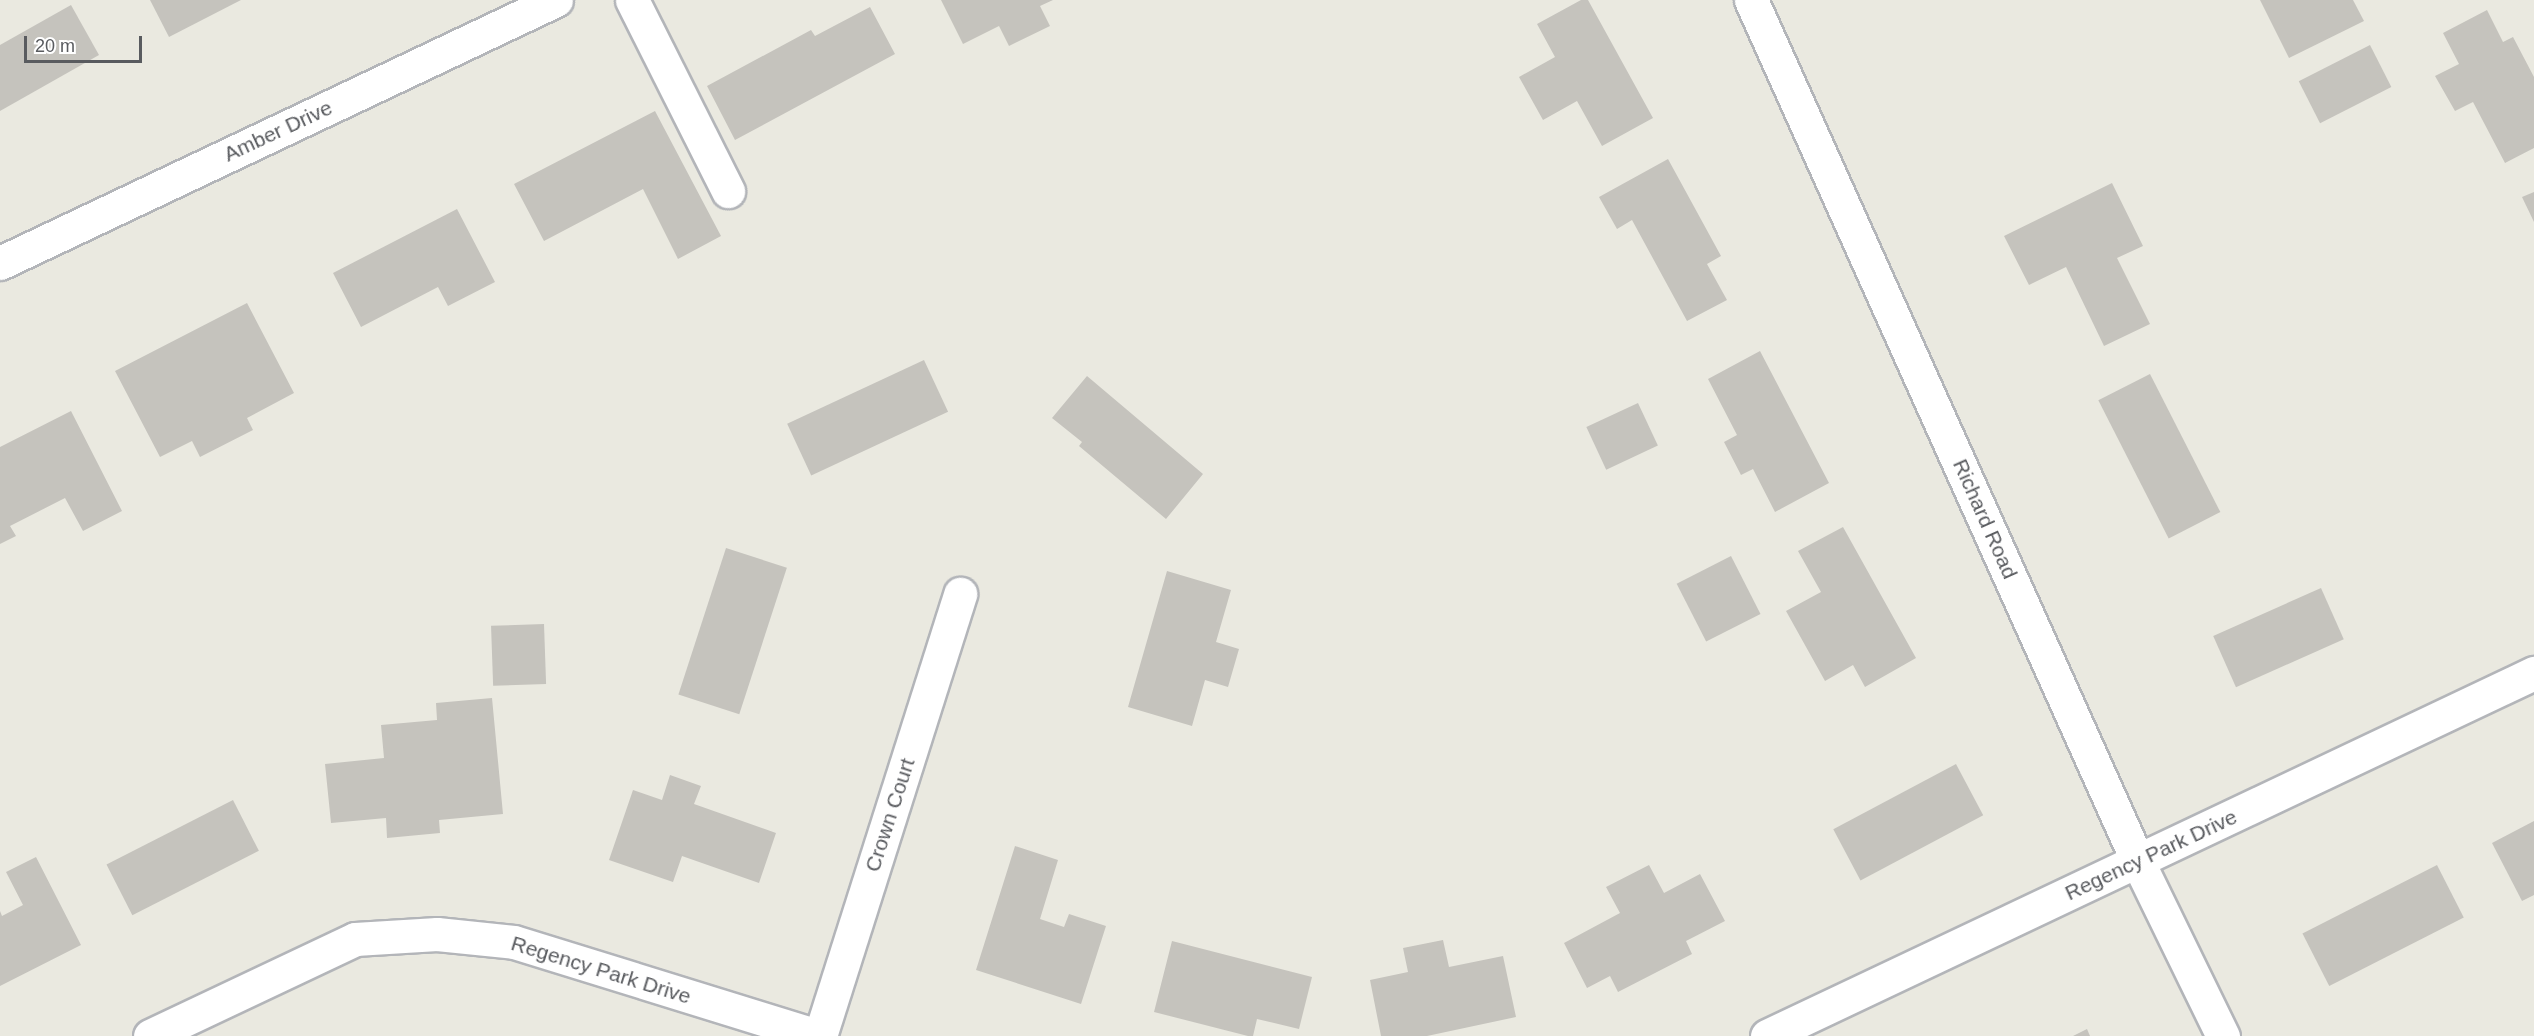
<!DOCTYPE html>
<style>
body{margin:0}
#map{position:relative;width:2534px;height:1036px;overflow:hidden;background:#eae9e0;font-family:Helvetica,sans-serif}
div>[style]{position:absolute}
.building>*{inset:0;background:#c5c3bd;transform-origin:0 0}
.roads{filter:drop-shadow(2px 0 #b3b5b9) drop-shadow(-2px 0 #b3b5b9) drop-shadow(0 2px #b3b5b9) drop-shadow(0 -2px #b3b5b9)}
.minor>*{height:33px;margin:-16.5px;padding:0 16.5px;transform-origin:16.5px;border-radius:16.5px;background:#fff}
span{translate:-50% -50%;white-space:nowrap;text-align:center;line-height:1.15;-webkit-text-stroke:5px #fff;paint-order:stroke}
.street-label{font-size:21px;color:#595b5f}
.scale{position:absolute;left:24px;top:36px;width:118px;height:27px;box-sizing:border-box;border:3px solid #595b5f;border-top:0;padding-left:8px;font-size:18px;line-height:21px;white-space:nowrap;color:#595b5f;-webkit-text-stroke:4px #fff;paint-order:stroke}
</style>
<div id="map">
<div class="building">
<div style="clip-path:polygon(150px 0,241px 0,169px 37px)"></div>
<div style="clip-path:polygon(941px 0,1053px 0,1040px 6px,1050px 26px,1009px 46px,999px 26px,963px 44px)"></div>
<div style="clip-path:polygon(1581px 0,1588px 0,1653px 118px,1602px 146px,1577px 101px,1543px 120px,1519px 77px,1555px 57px,1537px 24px)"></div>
<div style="clip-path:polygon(2260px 0,2353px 0,2364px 21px,2289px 58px)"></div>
<div style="clip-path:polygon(71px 5px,99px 55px,0 111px,0 45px)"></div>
<div style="clip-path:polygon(870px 7px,895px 54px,735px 140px,707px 86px,811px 30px,815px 36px)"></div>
<div style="clip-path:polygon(2487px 10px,2503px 42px,2513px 37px,2534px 77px,2534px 148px,2505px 163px,2473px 102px,2455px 111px,2435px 76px,2459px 64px,2443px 33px)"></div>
<div style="left:2370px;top:45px;width:47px;height:80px;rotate:63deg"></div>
<div style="clip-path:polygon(655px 111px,721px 236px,678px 259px,643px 189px,544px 241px,514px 184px)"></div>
<div style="clip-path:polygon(1668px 159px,1721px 256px,1707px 264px,1727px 300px,1687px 321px,1632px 220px,1617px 229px,1599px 197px)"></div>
<div style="clip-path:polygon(2112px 183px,2143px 246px,2117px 258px,2150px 324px,2104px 346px,2066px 267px,2029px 285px,2004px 236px)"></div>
<div style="clip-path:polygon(2534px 192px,2534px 222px,2522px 197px)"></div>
<div style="clip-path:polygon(457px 209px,495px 282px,448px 306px,438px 287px,361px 327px,333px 273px)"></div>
<div style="clip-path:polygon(247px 303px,294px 393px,247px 418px,253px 430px,200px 457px,192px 441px,160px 457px,115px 371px)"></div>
<div style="clip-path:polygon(1760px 351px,1829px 483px,1775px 512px,1753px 469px,1741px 475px,1724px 442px,1737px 435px,1708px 379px)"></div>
<div style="left:924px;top:360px;width:57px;height:151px;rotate:65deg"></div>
<div style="left:2150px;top:374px;width:155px;height:58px;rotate:63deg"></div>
<div style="clip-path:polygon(1087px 376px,1203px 474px,1166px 519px,1079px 446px,1082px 442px,1052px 418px)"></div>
<div style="left:1638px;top:403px;width:47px;height:57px;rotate:65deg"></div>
<div style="clip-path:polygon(71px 411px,122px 511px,83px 531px,65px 498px,10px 526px,16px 536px,0 544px,0 447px)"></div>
<div style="clip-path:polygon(1843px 527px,1916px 658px,1865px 687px,1853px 665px,1825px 681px,1786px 611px,1821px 592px,1798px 551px)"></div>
<div style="left:726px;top:548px;width:64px;height:154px;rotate:18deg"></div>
<div style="left:1731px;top:556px;width:65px;height:61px;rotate:63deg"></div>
<div style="clip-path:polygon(1167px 571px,1231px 590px,1216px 642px,1239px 649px,1228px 687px,1205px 680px,1192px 726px,1128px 707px)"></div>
<div style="left:2321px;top:588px;width:56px;height:118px;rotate:66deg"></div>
<div style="left:544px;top:624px;width:60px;height:53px;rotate:88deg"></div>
<div style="clip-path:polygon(492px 698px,503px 814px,439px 820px,440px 833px,387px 838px,386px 818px,331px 823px,325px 764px,384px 758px,381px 725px,437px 720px,436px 703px)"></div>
<div style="left:1956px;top:764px;width:58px;height:139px;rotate:62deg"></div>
<div style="clip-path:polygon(670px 775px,701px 786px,694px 804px,776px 833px,759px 883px,682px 856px,673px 882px,609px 860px,633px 790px,662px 800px)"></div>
<div style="left:233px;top:800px;width:57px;height:142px;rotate:63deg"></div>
<div style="clip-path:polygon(2534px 821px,2534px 895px,2522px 901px,2492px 843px)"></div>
<div style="clip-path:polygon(1015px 846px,1058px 860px,1040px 919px,1064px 927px,1069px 914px,1106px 926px,1081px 1004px,976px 970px)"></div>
<div style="clip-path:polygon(36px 857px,81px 945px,0 986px,0 911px,2px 916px,23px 905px,6px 872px)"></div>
<div style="clip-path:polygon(1649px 865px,1664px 893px,1700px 874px,1725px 921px,1686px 941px,1692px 954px,1618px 992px,1610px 976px,1587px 988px,1564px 943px,1620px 913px,1606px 887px)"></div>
<div style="left:2437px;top:865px;width:59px;height:151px;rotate:63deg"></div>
<div style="clip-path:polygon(1443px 940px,1449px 967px,1503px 956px,1516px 1017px,1427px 1036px,1381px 1036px,1370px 980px,1408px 972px,1403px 948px)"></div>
<div style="clip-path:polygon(1172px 941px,1312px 977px,1299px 1029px,1257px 1019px,1253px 1036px,1248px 1036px,1154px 1012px)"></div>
<div style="clip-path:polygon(2087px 1029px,2090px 1036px,2073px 1036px)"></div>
</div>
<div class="roads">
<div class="minor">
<div style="left:632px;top:0;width:214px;rotate:63.3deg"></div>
<div style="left:1751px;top:0;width:945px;rotate:65.82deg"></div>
<div style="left:2138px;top:862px;width:194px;rotate:64deg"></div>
<div style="left:0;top:263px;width:615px;rotate:-25.32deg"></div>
<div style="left:150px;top:1036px;width:227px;rotate:-25.3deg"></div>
<div style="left:355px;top:939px;width:82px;rotate:-3.5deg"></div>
<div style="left:437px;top:934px;width:77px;rotate:5.9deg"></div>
<div style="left:514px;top:942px;width:317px;rotate:17.2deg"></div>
<div style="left:820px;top:1036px;width:464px;rotate:-72.4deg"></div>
<div style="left:1767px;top:1036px;width:849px;rotate:-25.33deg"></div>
</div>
</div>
<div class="street-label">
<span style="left:278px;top:131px;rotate:-25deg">Amber Drive</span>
<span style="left:1985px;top:519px;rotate:66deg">Richard Road</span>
<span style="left:890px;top:815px;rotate:-72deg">Crown Court</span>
<span style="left:2151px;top:855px;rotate:-25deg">Regency Park Drive</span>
<span style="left:601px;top:970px;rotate:17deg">Regency Park Drive</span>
</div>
<div class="scale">20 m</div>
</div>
